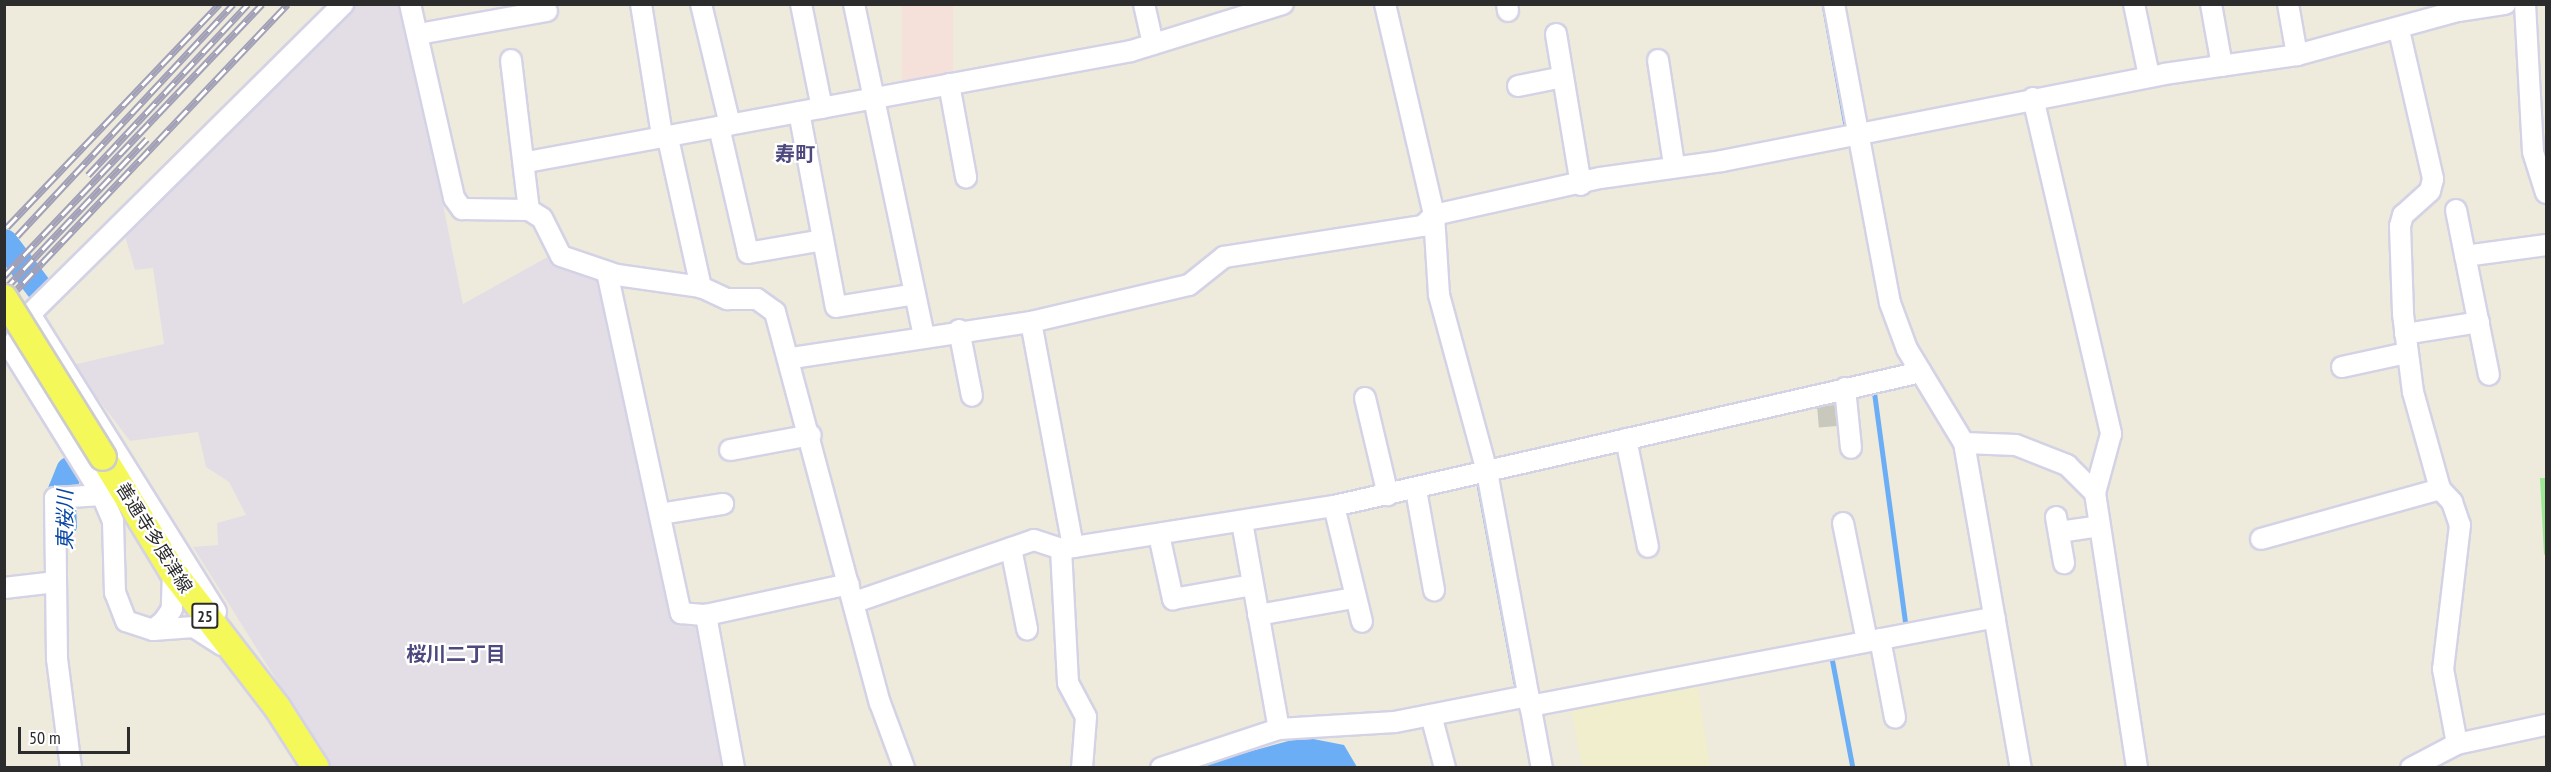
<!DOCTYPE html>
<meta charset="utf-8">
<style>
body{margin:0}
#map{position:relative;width:2551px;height:772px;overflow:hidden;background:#eeebdd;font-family:"PT Sans Narrow","Noto Sans JP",sans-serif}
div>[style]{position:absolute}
.industrial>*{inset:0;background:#e3dee6}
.education>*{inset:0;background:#f0eecc}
.medical>*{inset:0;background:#f5e0da;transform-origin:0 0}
.green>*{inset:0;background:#9ee797}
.water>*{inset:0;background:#6caef5}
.stream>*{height:4.5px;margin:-2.25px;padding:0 2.25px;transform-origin:2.25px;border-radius:2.25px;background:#6caef5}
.river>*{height:27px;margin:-13.5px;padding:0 13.5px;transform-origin:13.5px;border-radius:13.5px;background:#6caef5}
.building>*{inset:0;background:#c9c8bc;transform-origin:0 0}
.roads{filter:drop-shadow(2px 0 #d4d2e5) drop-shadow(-2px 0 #d4d2e5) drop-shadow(0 2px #d4d2e5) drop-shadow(0 -2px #d4d2e5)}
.minor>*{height:20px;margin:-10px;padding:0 10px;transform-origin:10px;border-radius:10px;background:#fff}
.major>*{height:26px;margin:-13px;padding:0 13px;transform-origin:13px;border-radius:13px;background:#f5f859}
.rail>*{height:7px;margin-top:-3.5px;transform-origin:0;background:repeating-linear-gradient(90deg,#fff 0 14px,#a2a0b7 0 28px);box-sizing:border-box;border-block:2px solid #a2a0b7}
.bridges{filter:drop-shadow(2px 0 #ccc) drop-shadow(-2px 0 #ccc) drop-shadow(0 2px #ccc) drop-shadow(0 -2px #ccc)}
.major-bridge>*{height:26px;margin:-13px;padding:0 13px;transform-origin:13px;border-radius:13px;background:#f5f859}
span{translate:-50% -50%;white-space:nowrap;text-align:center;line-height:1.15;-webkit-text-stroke:4.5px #fff;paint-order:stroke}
.shield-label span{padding:2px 4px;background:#fff;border:2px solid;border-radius:4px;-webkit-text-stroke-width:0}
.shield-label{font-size:16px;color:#2c2c2c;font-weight:700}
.street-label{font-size:18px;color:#2c2c2c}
.neighbourhood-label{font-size:20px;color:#4d497f;font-weight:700}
.water-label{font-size:20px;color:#0746a5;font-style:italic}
.frame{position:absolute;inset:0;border:6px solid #2c2c2c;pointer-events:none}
.scale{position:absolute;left:18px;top:727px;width:112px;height:27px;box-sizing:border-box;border:3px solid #2c2c2c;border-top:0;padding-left:8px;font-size:18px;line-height:21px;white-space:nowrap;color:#2c2c2c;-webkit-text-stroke:4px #fff;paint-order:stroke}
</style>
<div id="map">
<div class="industrial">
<div style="clip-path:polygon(350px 5px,403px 5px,463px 304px,551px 255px,556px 267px,600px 280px,672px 618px,677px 625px,704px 628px,730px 767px,331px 767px,193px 547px,218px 545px,217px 523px,246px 515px,229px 482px,206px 467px,198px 432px,130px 441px,72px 365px,164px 344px,153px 268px,135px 270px,125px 236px)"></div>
</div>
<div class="education">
<div style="clip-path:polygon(1697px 683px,1710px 767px,1582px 767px,1571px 707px)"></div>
</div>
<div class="medical">
<div style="left:902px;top:5px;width:51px;height:77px"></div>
</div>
<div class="green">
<div style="clip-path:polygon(2540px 478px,2546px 478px,2546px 556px,2544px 554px)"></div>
</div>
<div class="water">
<div style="clip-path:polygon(1303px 737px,1344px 745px,1357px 767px,1189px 768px)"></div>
</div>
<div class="stream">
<div style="left:1824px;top:4px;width:128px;rotate:79.7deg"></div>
<div style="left:1874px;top:389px;width:239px;rotate:82.3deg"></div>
<div style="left:1479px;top:484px;width:202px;rotate:79.5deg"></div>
<div style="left:1832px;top:658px;width:112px;rotate:79.2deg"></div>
</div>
<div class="river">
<div style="left:4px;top:242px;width:56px;rotate:52.9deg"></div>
<div style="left:63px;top:525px;width:35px;rotate:-93deg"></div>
<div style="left:61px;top:490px;width:22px;rotate:-68deg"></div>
</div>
<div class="building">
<div style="left:1835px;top:405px;width:21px;height:18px;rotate:85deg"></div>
</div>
<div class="roads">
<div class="minor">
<div style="left:410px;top:4px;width:199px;rotate:77.2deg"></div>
<div style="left:454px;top:198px;width:14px;rotate:54deg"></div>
<div style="left:462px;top:209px;width:67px;rotate:0.9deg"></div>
<div style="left:529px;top:210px;width:15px;rotate:32deg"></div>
<div style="left:542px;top:218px;width:42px;rotate:63.4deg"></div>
<div style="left:561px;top:256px;width:59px;rotate:18.7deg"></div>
<div style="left:617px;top:275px;width:85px;rotate:8.1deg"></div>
<div style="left:701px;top:287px;width:29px;rotate:25deg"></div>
<div style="left:727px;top:299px;width:30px"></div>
<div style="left:757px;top:299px;width:22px;rotate:36deg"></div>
<div style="left:775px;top:312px;width:405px;rotate:75deg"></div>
<div style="left:880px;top:703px;width:69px;rotate:69.7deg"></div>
<div style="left:641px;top:4px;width:133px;rotate:80.9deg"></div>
<div style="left:662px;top:135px;width:11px;rotate:49deg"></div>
<div style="left:669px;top:143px;width:148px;rotate:77.5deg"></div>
<div style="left:701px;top:4px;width:124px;rotate:76.5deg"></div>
<div style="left:801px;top:4px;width:106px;rotate:78.6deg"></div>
<div style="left:854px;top:4px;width:339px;rotate:78.1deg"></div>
<div style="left:1144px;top:4px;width:41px;rotate:77.3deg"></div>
<div style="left:1385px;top:4px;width:217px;rotate:76.9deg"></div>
<div style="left:1434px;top:215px;width:80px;rotate:86.4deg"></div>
<div style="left:1439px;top:295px;width:183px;rotate:74.8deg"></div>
<div style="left:1487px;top:472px;width:301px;rotate:79.5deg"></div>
<div style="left:1507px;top:4px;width:7px;rotate:82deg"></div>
<div style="left:1834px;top:4px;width:304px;rotate:79.4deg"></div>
<div style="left:1890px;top:303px;width:49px;rotate:69.7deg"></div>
<div style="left:1907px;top:349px;width:110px;rotate:58.8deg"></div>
<div style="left:1964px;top:443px;width:330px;rotate:80.1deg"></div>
<div style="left:2134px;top:4px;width:74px;rotate:78.2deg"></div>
<div style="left:2211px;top:4px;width:63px;rotate:79.9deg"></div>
<div style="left:2288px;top:4px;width:52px;rotate:80deg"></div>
<div style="left:2525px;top:4px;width:148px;rotate:86.9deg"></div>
<div style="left:2533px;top:152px;width:43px;rotate:72.4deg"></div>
<div style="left:2399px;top:30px;width:153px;rotate:77.1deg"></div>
<div style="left:2433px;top:179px;width:12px;rotate:104deg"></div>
<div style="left:2430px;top:191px;width:36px;rotate:138deg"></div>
<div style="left:2403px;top:215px;width:11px;rotate:105deg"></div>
<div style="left:2400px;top:226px;width:88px;rotate:88deg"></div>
<div style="left:2403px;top:314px;width:79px;rotate:82.7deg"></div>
<div style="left:2413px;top:392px;width:101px;rotate:74.4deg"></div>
<div style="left:2440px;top:489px;width:18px;rotate:47deg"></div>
<div style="left:2452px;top:502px;width:24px;rotate:71deg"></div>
<div style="left:2460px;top:525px;width:145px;rotate:96.7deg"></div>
<div style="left:2443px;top:669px;width:76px;rotate:79.4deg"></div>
<div style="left:419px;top:34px;width:130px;rotate:-10.2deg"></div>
<div style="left:1556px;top:34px;width:153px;rotate:80.6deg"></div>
<div style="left:511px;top:60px;width:151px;rotate:83.2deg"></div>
<div style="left:1658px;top:60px;width:105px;rotate:81.3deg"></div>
<div style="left:949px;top:84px;width:95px;rotate:79.6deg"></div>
<div style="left:1518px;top:86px;width:46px;rotate:-11.3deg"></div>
<div style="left:2033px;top:98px;width:345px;rotate:76.9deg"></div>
<div style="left:2111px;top:434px;width:61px;rotate:105.2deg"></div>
<div style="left:799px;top:112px;width:198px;rotate:79.3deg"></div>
<div style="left:836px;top:307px;width:80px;rotate:-9.3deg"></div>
<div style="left:719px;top:127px;width:129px;rotate:77deg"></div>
<div style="left:748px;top:253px;width:76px;rotate:-9.8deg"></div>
<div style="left:527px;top:162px;width:614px;rotate:-10.41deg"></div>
<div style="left:1131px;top:51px;width:159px;rotate:-17.2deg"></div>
<div style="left:2456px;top:210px;width:168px;rotate:78.7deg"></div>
<div style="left:2465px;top:256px;width:82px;rotate:-7.7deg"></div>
<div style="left:607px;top:272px;width:349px;rotate:77.8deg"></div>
<div style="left:681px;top:613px;width:25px;rotate:5deg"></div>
<div style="left:30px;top:314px;width:351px;rotate:58deg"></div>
<div style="left:1031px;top:322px;width:229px;rotate:79.4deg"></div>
<div style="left:959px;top:330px;width:67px;rotate:78.9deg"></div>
<div style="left:2405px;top:334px;width:75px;rotate:-9.2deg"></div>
<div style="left:792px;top:358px;width:242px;rotate:-8.6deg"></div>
<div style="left:1031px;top:322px;width:162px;rotate:-13.2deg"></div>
<div style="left:1189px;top:285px;width:45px;rotate:-38.7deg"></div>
<div style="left:1224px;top:257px;width:201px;rotate:-8.9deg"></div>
<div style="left:1423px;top:226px;width:16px;rotate:-45deg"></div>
<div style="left:1434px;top:215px;width:170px;rotate:-12.6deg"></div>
<div style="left:1600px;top:178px;width:123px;rotate:-7.9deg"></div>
<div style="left:1722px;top:161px;width:450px;rotate:-11.1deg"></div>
<div style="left:2164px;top:74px;width:134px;rotate:-8.1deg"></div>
<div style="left:2297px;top:55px;width:167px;rotate:-15.3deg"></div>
<div style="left:2458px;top:11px;width:48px;rotate:-8.5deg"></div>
<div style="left:2342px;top:367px;width:66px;rotate:-12.2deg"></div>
<div style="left:1845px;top:388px;width:60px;rotate:84.3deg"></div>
<div style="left:1365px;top:398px;width:100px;rotate:76.7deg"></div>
<div style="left:1626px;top:439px;width:110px;rotate:78.5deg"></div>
<div style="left:1964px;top:443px;width:52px;rotate:2.2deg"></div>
<div style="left:2016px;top:445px;width:55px;rotate:21.4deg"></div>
<div style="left:2067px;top:465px;width:40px;rotate:45deg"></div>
<div style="left:2095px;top:493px;width:278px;rotate:81.3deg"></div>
<div style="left:730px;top:450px;width:82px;rotate:-10.5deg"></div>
<div style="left:1416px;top:490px;width:102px;rotate:79.8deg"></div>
<div style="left:1334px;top:506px;width:119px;rotate:76.4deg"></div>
<div style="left:660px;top:514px;width:64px;rotate:-9deg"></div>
<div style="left:2056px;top:517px;width:47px;rotate:80.1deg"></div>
<div style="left:1242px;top:522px;width:210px;rotate:79.9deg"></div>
<div style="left:1843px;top:523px;width:120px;rotate:78.5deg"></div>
<div style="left:2059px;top:532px;width:41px;rotate:-8.3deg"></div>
<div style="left:1159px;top:535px;width:66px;rotate:77.7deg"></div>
<div style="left:1173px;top:599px;width:80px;rotate:-10deg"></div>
<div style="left:2261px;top:539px;width:186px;rotate:-15.6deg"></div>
<div style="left:1011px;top:548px;width:83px;rotate:78.8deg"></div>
<div style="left:1061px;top:549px;width:134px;rotate:87deg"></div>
<div style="left:1068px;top:683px;width:38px;rotate:62deg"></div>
<div style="left:1086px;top:717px;width:51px;rotate:94.5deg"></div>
<div style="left:173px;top:572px;width:37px;rotate:92deg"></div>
<div style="left:172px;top:609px;width:14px;rotate:124deg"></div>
<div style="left:164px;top:621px;width:14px;rotate:141deg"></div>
<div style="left:153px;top:630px;width:28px;rotate:-162deg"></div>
<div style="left:126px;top:621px;width:30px;rotate:-111deg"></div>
<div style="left:115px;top:593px;width:72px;rotate:-91.6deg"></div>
<div style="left:113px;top:521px;width:28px;rotate:-113deg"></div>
<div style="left:102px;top:495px;width:173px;rotate:-121.8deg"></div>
<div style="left:11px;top:348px;width:39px;rotate:-61deg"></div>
<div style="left:30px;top:314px;width:441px;rotate:-44.7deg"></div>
<div style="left:4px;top:588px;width:52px;rotate:-6.6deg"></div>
<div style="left:855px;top:602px;width:189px;rotate:-19.1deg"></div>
<div style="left:1034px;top:540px;width:28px;rotate:18deg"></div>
<div style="left:1061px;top:549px;width:276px;rotate:-9deg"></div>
<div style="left:1334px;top:506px;width:602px;rotate:-12.86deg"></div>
<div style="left:1258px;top:615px;width:97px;rotate:-10.1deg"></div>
<div style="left:153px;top:630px;width:41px;rotate:-4.2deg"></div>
<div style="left:194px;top:627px;width:33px;rotate:33deg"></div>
<div style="left:1880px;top:639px;width:80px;rotate:79.2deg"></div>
<div style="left:1530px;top:706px;width:473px;rotate:-10.8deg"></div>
<div style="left:1431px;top:715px;width:55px;rotate:75.2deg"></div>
<div style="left:71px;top:768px;width:110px;rotate:-97.3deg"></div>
<div style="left:57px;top:659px;width:161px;rotate:-90.7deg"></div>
<div style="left:55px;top:498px;width:47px;rotate:-3.7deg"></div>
<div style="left:734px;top:768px;width:156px;rotate:-100.4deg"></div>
<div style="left:706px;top:615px;width:146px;rotate:-12.2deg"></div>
<div style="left:1161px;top:768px;width:124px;rotate:-18.3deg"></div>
<div style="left:1279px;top:729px;width:116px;rotate:-3.5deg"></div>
<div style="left:1395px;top:722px;width:136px;rotate:-11.1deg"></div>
<div style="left:2411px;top:768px;width:52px;rotate:-27.6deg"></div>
<div style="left:2457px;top:744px;width:91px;rotate:-12.1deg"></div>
</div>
<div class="major">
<div style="left:103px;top:457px;width:135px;rotate:58.7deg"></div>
<div style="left:173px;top:572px;width:170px;rotate:52.4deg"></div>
<div style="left:277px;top:707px;width:72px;rotate:57.4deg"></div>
</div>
</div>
<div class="rail">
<div style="left:88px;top:175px;width:234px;rotate:-46.9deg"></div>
<div style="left:7px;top:227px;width:308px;rotate:-46.4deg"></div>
<div style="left:17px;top:236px;width:317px;rotate:-47deg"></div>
<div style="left:4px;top:276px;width:375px;rotate:-46.5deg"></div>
<div style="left:4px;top:290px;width:208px;rotate:-46.6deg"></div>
<div style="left:4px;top:303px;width:412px;rotate:-46.5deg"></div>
</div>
<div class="bridges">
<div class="major-bridge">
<div style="left:4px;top:298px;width:187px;rotate:58.1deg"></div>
</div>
</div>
<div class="shield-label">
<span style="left:205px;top:616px">25</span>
</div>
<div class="street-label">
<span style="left:154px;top:538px;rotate:58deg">善通寺多度津線</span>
</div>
<div class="neighbourhood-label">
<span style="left:795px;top:154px">寿町</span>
<span style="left:456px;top:654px">桜川二丁目</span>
</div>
<div class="water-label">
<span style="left:65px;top:520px;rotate:-90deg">東桜川</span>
</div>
<div class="frame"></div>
<div class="scale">50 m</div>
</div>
